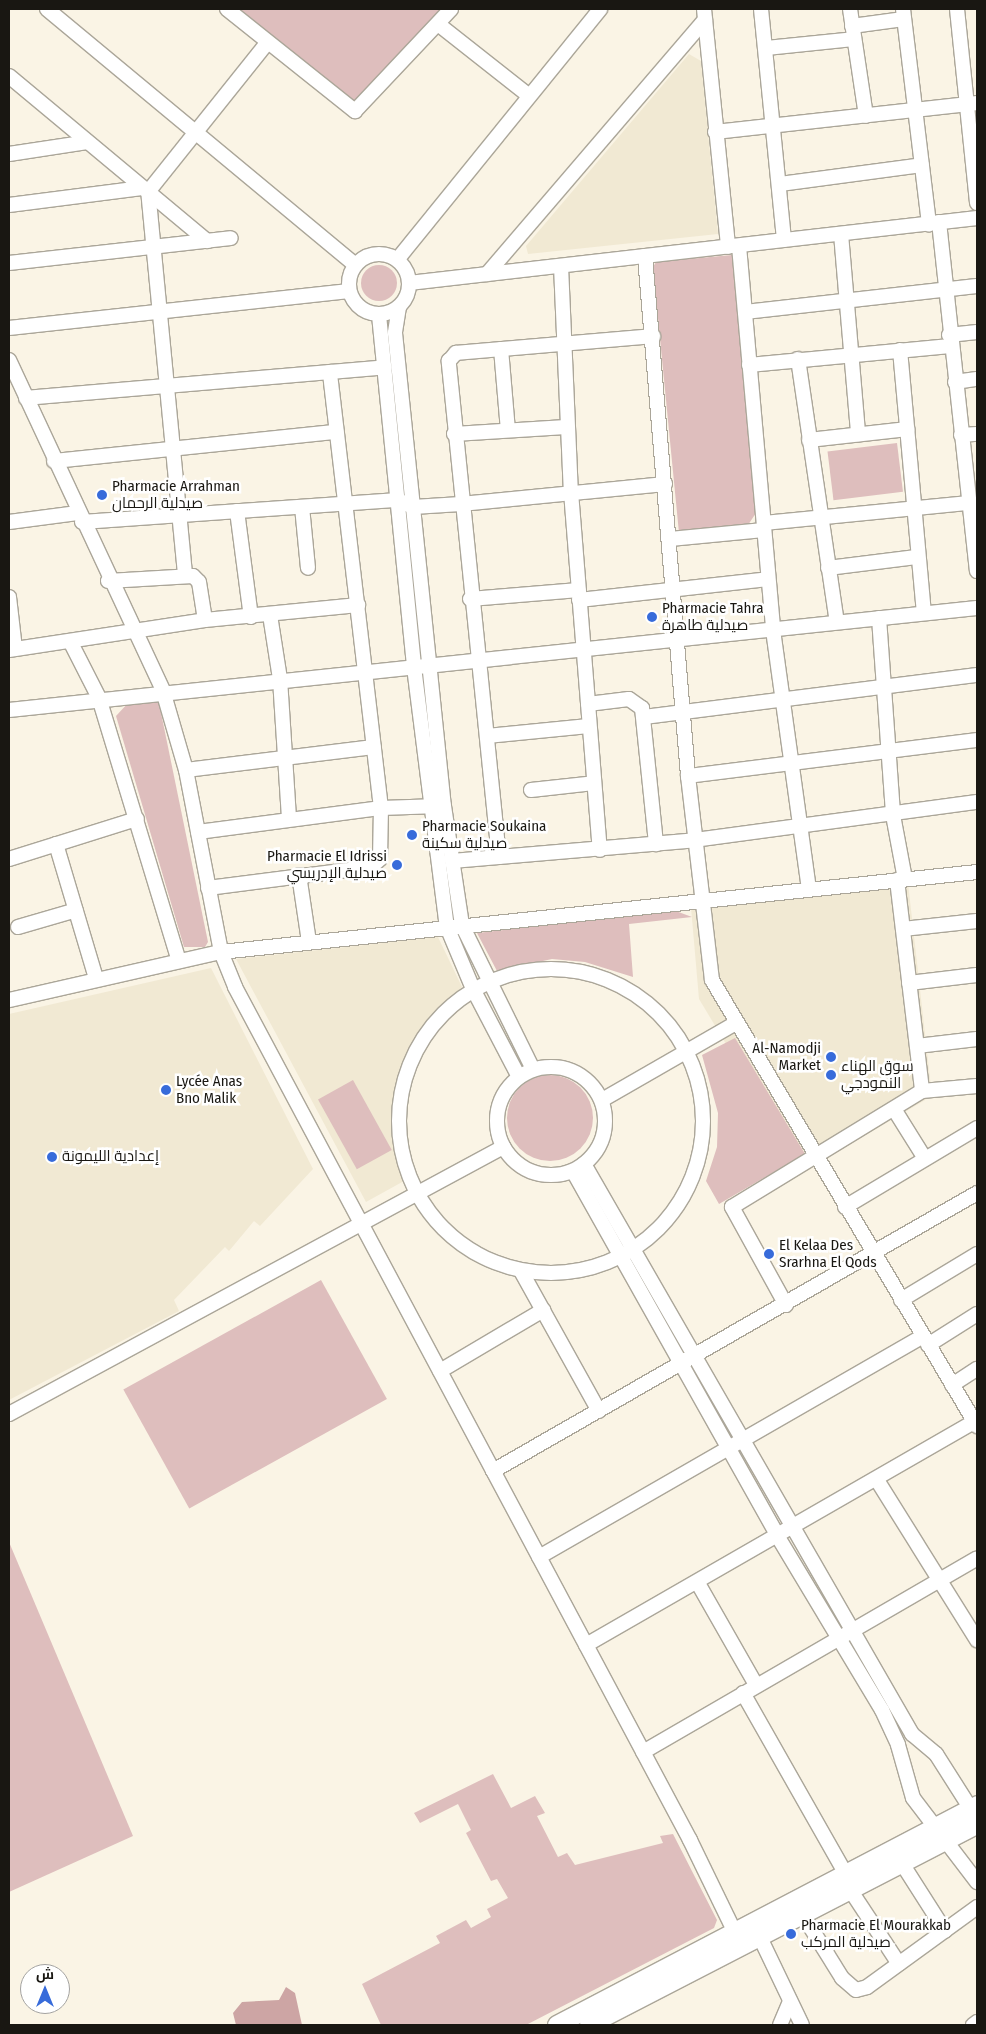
<!DOCTYPE html>
<meta charset="utf-8">
<style>
body{margin:0}
#map{position:relative;width:986px;height:2034px;overflow:hidden;background:#faf4e5;font-family:"Fira Sans Condensed",Cairo,sans-serif}
div>[style]{position:absolute}
.built>*{inset:0;background:#f1e9d3}
.green>*{inset:0;background:#debebd;transform-origin:0 0}
.round{border-radius:50%}
.forest>*{inset:0;background:#cda5a4}
.roads{filter:drop-shadow(1px 0 #aba699) drop-shadow(-1px 0 #aba699) drop-shadow(0 1px #aba699) drop-shadow(0 -1px #aba699)}
.minor>*{height:14px;margin:-7px;padding:0 7px;transform-origin:7px;border-radius:7px;background:#fff}
.minor>.ring{margin:-7px;padding:0;box-sizing:content-box;background:none;border:14px solid #fff;border-radius:50%}
.major>*{height:18px;margin:-9px;padding:0 9px;transform-origin:9px;border-radius:9px;background:#fff}
.dots>*{width:14px;height:14px;translate:-50% -50%;box-sizing:border-box;border:2px solid #fff;border-radius:50%}
span{translate:-50% -50%;white-space:nowrap;text-align:center;line-height:1.15;-webkit-text-stroke:5px #fff;paint-order:stroke}
.poi-label{font-size:15px;color:#191712}
.left{translate:0 -50%;text-align:left}
.right{translate:-100% -50%;text-align:right}
.frame{position:absolute;inset:0;border:10px solid #191712;pointer-events:none}
.north{position:absolute;left:20px;top:1964px;width:50px;height:50px;box-sizing:border-box;background:#fff;border:1px solid #a3a2a0;border-radius:50%;rotate:0deg;font-size:14px;font-weight:700;line-height:20px;text-align:center;color:#191712}
.north::after{content:'';display:block;margin:auto;width:18px;height:22px;background:#376bda;clip-path:polygon(50% 0,100% 100%,50% 72%,0 100%)}
</style>
<div id="map">
<div class="built">
<div style="clip-path:polygon(689px 54px,701px 61px,718px 234px,528px 254px,526px 246px)"></div>
<div style="clip-path:polygon(907px 874px,932px 1096px,803px 1172px,699px 999px,690px 896px)"></div>
<div style="clip-path:polygon(438px 937px,462px 987px,421px 1029px,399px 1074px,392px 1137px,404px 1181px,366px 1202px,236px 959px)"></div>
<div style="clip-path:polygon(211px 968px,313px 1169px,260px 1226px,254px 1221px,229px 1251px,225px 1247px,174px 1300px,179px 1311px,9px 1400px,9px 1014px)"></div>
</div>
<div class="green">
<div style="clip-path:polygon(240px 9px,442px 9px,360px 102px,349px 102px)"></div>
<div style="clip-path:polygon(732px 255px,758px 510px,748px 525px,679px 533px,653px 267px,656px 262px)"></div>
<div class="round" style="left:361px;top:265px;width:36px;height:36px"></div>
<div style="left:897px;top:443px;width:49px;height:70px;rotate:83deg"></div>
<div style="clip-path:polygon(140px 700px,159px 703px,208px 942px,205px 947px,184px 947px,116px 716px,129px 702px)"></div>
<div style="clip-path:polygon(673px 910px,692px 917px,629px 924px,633px 977px,585px 962px,552px 959px,497px 971px,477px 933px)"></div>
<div style="clip-path:polygon(735px 1038px,805px 1154px,719px 1204px,706px 1181px,717px 1147px,718px 1113px,702px 1055px)"></div>
<div class="round" style="left:507px;top:1075px;width:86px;height:86px"></div>
<div style="left:353px;top:1080px;width:80px;height:40px;rotate:61deg"></div>
<div style="left:321px;top:1280px;width:136px;height:226px;rotate:61deg"></div>
<div style="clip-path:polygon(9px 1542px,133px 1836px,9px 1892px)"></div>
<div style="clip-path:polygon(493px 1774px,511px 1808px,535px 1796px,545px 1813px,537px 1816px,558px 1857px,567px 1853px,575px 1865px,663px 1843px,660px 1836px,673px 1834px,717px 1920px,714px 1928px,526px 2025px,381px 2025px,362px 1984px,440px 1943px,436px 1936px,466px 1920px,471px 1928px,491px 1917px,487px 1909px,508px 1898px,497px 1879px,491px 1881px,466px 1833px,471px 1830px,458px 1804px,420px 1823px,414px 1813px)"></div>
</div>
<div class="forest">
<div style="clip-path:polygon(286px 1987px,295px 1993px,302px 2025px,236px 2025px,233px 2013px,242px 2002px,279px 2000px)"></div>
</div>
<div class="roads">
<div class="minor">
<div style="left:47px;top:9px;width:400px;rotate:39.7deg"></div>
<div style="left:227px;top:9px;width:164px;rotate:38.6deg"></div>
<div style="left:355px;top:111px;width:140px;rotate:-46.7deg"></div>
<div style="left:704px;top:9px;width:239px;rotate:84.2deg"></div>
<div style="left:761px;top:9px;width:232px;rotate:84.3deg"></div>
<div style="left:850px;top:9px;width:108px;rotate:81.5deg"></div>
<div style="left:903px;top:9px;width:217px;rotate:83.1deg"></div>
<div style="left:957px;top:9px;width:195px;rotate:84.1deg"></div>
<div style="left:438px;top:24px;width:113px;rotate:38.2deg"></div>
<div style="left:852px;top:26px;width:52px;rotate:-7.7deg"></div>
<div style="left:766px;top:48px;width:88px;rotate:-5.8deg"></div>
<div style="left:9px;top:76px;width:258px;rotate:39.8deg"></div>
<div style="left:715px;top:132px;width:264px;rotate:-6.3deg"></div>
<div style="left:9px;top:154px;width:79px;rotate:-8.7deg"></div>
<div style="left:780px;top:184px;width:143px;rotate:-7.6deg"></div>
<div style="left:9px;top:205px;width:134px;rotate:-7.3deg"></div>
<div style="left:939px;top:222px;width:351px;rotate:83.8deg"></div>
<div style="left:841px;top:234px;width:201px;rotate:85.1deg"></div>
<div style="left:739px;top:246px;width:386px;rotate:84.9deg"></div>
<div style="left:773px;top:630px;width:261px;rotate:82.1deg"></div>
<div class="ring" style="left:349px;top:254px;width:46px;height:46px"></div>
<div style="left:645px;top:256px;width:522px;rotate:85.27deg"></div>
<div style="left:688px;top:776px;width:205px;rotate:83.3deg"></div>
<div style="left:712px;top:980px;width:519px;rotate:59.28deg"></div>
<div style="left:397px;top:260px;width:323px;rotate:-51deg"></div>
<div style="left:9px;top:263px;width:223px;rotate:-6.4deg"></div>
<div style="left:561px;top:266px;width:226px;rotate:87.5deg"></div>
<div style="left:571px;top:492px;width:359px;rotate:85.4deg"></div>
<div style="left:487px;top:274px;width:335px;rotate:-49.4deg"></div>
<div style="left:409px;top:283px;width:572px;rotate:-6.53deg"></div>
<div style="left:399px;top:307px;width:26px;rotate:99deg"></div>
<div style="left:395px;top:333px;width:476px;rotate:84.1deg"></div>
<div style="left:444px;top:806px;width:120px;rotate:81.4deg"></div>
<div style="left:462px;top:925px;width:161px;rotate:63.8deg"></div>
<div style="left:745px;top:312px;width:233px;rotate:-6.4deg"></div>
<div style="left:379px;top:315px;width:354px;rotate:84.3deg"></div>
<div style="left:414px;top:667px;width:262px;rotate:82.8deg"></div>
<div style="left:447px;top:927px;width:67px;rotate:67.2deg"></div>
<div style="left:473px;top:989px;width:99px;rotate:62.4deg"></div>
<div style="left:9px;top:328px;width:342px;rotate:-6.2deg"></div>
<div style="left:949px;top:335px;width:28px;rotate:-6deg"></div>
<div style="left:501px;top:349px;width:81px;rotate:85.1deg"></div>
<div style="left:900px;top:350px;width:264px;rotate:84.8deg"></div>
<div style="left:798px;top:359px;width:266px;rotate:81.6deg"></div>
<div style="left:9px;top:360px;width:365px;rotate:65deg"></div>
<div style="left:163px;top:691px;width:82px;rotate:73.8deg"></div>
<div style="left:186px;top:770px;width:185px;rotate:79.1deg"></div>
<div style="left:221px;top:952px;width:38px;rotate:68deg"></div>
<div style="left:235px;top:987px;width:967px;rotate:61.92deg"></div>
<div style="left:690px;top:1840px;width:110px;rotate:64.1deg"></div>
<div style="left:749px;top:365px;width:202px;rotate:-5.4deg"></div>
<div style="left:955px;top:382px;width:22px;rotate:-8deg"></div>
<div style="left:26px;top:398px;width:360px;rotate:-4.9deg"></div>
<div style="left:454px;top:434px;width:112px;rotate:-3.6deg"></div>
<div style="left:961px;top:435px;width:16px;rotate:-4deg"></div>
<div style="left:809px;top:440px;width:99px;rotate:-6.4deg"></div>
<div style="left:54px;top:461px;width:284px;rotate:-5.9deg"></div>
<div style="left:302px;top:507px;width:61px;rotate:84.4deg"></div>
<div style="left:237px;top:511px;width:107px;rotate:82.5deg"></div>
<div style="left:9px;top:522px;width:69px;rotate:-7.5deg"></div>
<div style="left:82px;top:522px;width:317px;rotate:-4deg"></div>
<div style="left:398px;top:500px;width:17px;rotate:25deg"></div>
<div style="left:413px;top:507px;width:48px;rotate:-3.6deg"></div>
<div style="left:461px;top:504px;width:205px;rotate:-5.6deg"></div>
<div style="left:764px;top:523px;width:206px;rotate:-5.6deg"></div>
<div style="left:670px;top:539px;width:94px;rotate:-5.5deg"></div>
<div style="left:828px;top:568px;width:89px;rotate:-7.1deg"></div>
<div style="left:185px;top:574px;width:384px;rotate:-95.5deg"></div>
<div style="left:148px;top:192px;width:191px;rotate:-51.4deg"></div>
<div style="left:108px;top:581px;width:85px;rotate:-3.4deg"></div>
<div style="left:193px;top:576px;width:8px;rotate:45deg"></div>
<div style="left:199px;top:582px;width:38px;rotate:81deg"></div>
<div style="left:9px;top:597px;width:52px;rotate:83.4deg"></div>
<div style="left:470px;top:599px;width:109px;rotate:-4.7deg"></div>
<div style="left:579px;top:600px;width:190px;rotate:-6.3deg"></div>
<div style="left:270px;top:615px;width:65px;rotate:81.1deg"></div>
<div style="left:280px;top:679px;width:140px;rotate:86.3deg"></div>
<div style="left:879px;top:618px;width:197px;rotate:85.9deg"></div>
<div style="left:893px;top:815px;width:65px;rotate:79.4deg"></div>
<div style="left:70px;top:641px;width:64px;rotate:63deg"></div>
<div style="left:99px;top:698px;width:275px;rotate:73.1deg"></div>
<div style="left:9px;top:650px;width:198px;rotate:-8.7deg"></div>
<div style="left:205px;top:620px;width:154px;rotate:-5.6deg"></div>
<div style="left:588px;top:704px;width:41px;rotate:-7deg"></div>
<div style="left:629px;top:699px;width:16px;rotate:35deg"></div>
<div style="left:642px;top:708px;width:137px;rotate:84.1deg"></div>
<div style="left:9px;top:710px;width:973px;rotate:-6.02deg"></div>
<div style="left:644px;top:717px;width:336px;rotate:-7.2deg"></div>
<div style="left:487px;top:736px;width:102px;rotate:-5.6deg"></div>
<div style="left:186px;top:770px;width:189px;rotate:-7deg"></div>
<div style="left:688px;top:776px;width:291px;rotate:-7.1deg"></div>
<div style="left:531px;top:790px;width:63px;rotate:-6.3deg"></div>
<div style="left:198px;top:832px;width:185px;rotate:-7.5deg"></div>
<div style="left:381px;top:808px;width:58px;rotate:-2deg"></div>
<div style="left:56px;top:844px;width:140px;rotate:73.4deg"></div>
<div style="left:499px;top:857px;width:499px;rotate:-95.8deg"></div>
<div style="left:449px;top:361px;width:11px;rotate:-49deg"></div>
<div style="left:456px;top:353px;width:198px;rotate:-4.9deg"></div>
<div style="left:9px;top:859px;width:134px;rotate:-17.4deg"></div>
<div style="left:452px;top:861px;width:244px;rotate:-4.9deg"></div>
<div style="left:695px;top:840px;width:285px;rotate:-7.7deg"></div>
<div style="left:299px;top:875px;width:68px;rotate:81.5deg"></div>
<div style="left:897px;top:880px;width:212px;rotate:83.2deg"></div>
<div style="left:208px;top:888px;width:164px;rotate:-7.3deg"></div>
<div style="left:371px;top:867px;width:12px;rotate:-42deg"></div>
<div style="left:380px;top:859px;width:51px;rotate:-88.9deg"></div>
<div style="left:381px;top:808px;width:439px;rotate:-96.7deg"></div>
<div style="left:18px;top:927px;width:60px;rotate:-16.3deg"></div>
<div style="left:903px;top:929px;width:74px;rotate:-6.2deg"></div>
<div class="ring" style="left:399px;top:969px;width:290px;height:290px"></div>
<div style="left:909px;top:983px;width:68px;rotate:-6.7deg"></div>
<div style="left:9px;top:1000px;width:217px;rotate:-12.8deg"></div>
<div style="left:221px;top:952px;width:760px;rotate:-6.04deg"></div>
<div style="left:917px;top:1046px;width:60px;rotate:-6.7deg"></div>
<div class="ring" style="left:497px;top:1067px;width:94px;height:94px"></div>
<div style="left:602px;top:1100px;width:155px;rotate:-29.9deg"></div>
<div style="left:894px;top:1109px;width:57px;rotate:58deg"></div>
<div style="left:584px;top:1164px;width:658px;rotate:60.08deg"></div>
<div style="left:912px;top:1734px;width:31px;rotate:40deg"></div>
<div style="left:936px;top:1754px;width:75px;rotate:57.6deg"></div>
<div style="left:573px;top:1171px;width:420px;rotate:60.7deg"></div>
<div style="left:778px;top:1537px;width:202px;rotate:59deg"></div>
<div style="left:882px;top:1710px;width:38px;rotate:65deg"></div>
<div style="left:898px;top:1745px;width:55px;rotate:74.2deg"></div>
<div style="left:913px;top:1798px;width:106px;rotate:52.7deg"></div>
<div style="left:845px;top:1207px;width:154px;rotate:-30.9deg"></div>
<div style="left:521px;top:1271px;width:160px;rotate:60.9deg"></div>
<div style="left:901px;top:1300px;width:89px;rotate:-31.2deg"></div>
<div style="left:786px;top:1305px;width:112px;rotate:-118.9deg"></div>
<div style="left:732px;top:1207px;width:223px;rotate:-31.4deg"></div>
<div style="left:922px;top:1091px;width:55px;rotate:-5.2deg"></div>
<div style="left:928px;top:1345px;width:58px;rotate:-32.3deg"></div>
<div style="left:440px;top:1371px;width:120px;rotate:-30.6deg"></div>
<div style="left:952px;top:1385px;width:30px;rotate:-33deg"></div>
<div style="left:9px;top:1414px;width:562px;rotate:-28.39deg"></div>
<div style="left:493px;top:1471px;width:558px;rotate:-29.87deg"></div>
<div style="left:877px;top:1480px;width:189px;rotate:58deg"></div>
<div style="left:539px;top:1557px;width:443px;rotate:-29.9deg"></div>
<div style="left:699px;top:1585px;width:115px;rotate:60.3deg"></div>
<div style="left:586px;top:1645px;width:451px;rotate:-29.9deg"></div>
<div style="left:743px;top:1693px;width:210px;rotate:60.4deg"></div>
<div style="left:643px;top:1752px;width:386px;rotate:-30.1deg"></div>
<div style="left:903px;top:1865px;width:78px;rotate:57.5deg"></div>
<div style="left:851px;top:1891px;width:87px;rotate:56.7deg"></div>
<div style="left:803px;top:1915px;width:74px;rotate:58.2deg"></div>
<div style="left:842px;top:1978px;width:18px;rotate:41deg"></div>
<div style="left:856px;top:1990px;width:11px;rotate:-15deg"></div>
<div style="left:867px;top:1987px;width:136px;rotate:-36deg"></div>
<div style="left:756px;top:1929px;width:106px;rotate:64.4deg"></div>
<div style="left:780px;top:2025px;width:26px;rotate:-67deg"></div>
<div style="left:973px;top:2025px;width:5px;rotate:-37deg"></div>
</div>
<div class="major">
<div style="left:557px;top:2025px;width:474px;rotate:-27.6deg"></div>
<div style="left:589px;top:2025px;width:437px;rotate:-27.3deg"></div>
</div>
</div>
<div class="dots">
<div style="left:102px;top:495px;background:#376bda"></div>
<div style="left:652px;top:617px;background:#376bda"></div>
<div style="left:412px;top:835px;background:#376bda"></div>
<div style="left:397px;top:865px;background:#376bda"></div>
<div style="left:831px;top:1057px;background:#376bda"></div>
<div style="left:831px;top:1075px;background:#376bda"></div>
<div style="left:166px;top:1090px;background:#376bda"></div>
<div style="left:52px;top:1157px;background:#376bda"></div>
<div style="left:769px;top:1254px;background:#376bda"></div>
<div style="left:791px;top:1934px;background:#376bda"></div>
</div>
<div class="poi-label">
<span class="left" style="left:112px;top:495px">Pharmacie Arrahman<br>صيدلية الرحمان</span>
<span class="left" style="left:662px;top:617px">Pharmacie Tahra<br>صيدلية طاهرة</span>
<span class="left" style="left:422px;top:835px">Pharmacie Soukaina<br>صيدلية سكينة</span>
<span class="right" style="left:387px;top:865px">Pharmacie El Idrissi<br>صيدلية الإدريسي</span>
<span class="right" style="left:821px;top:1057px">Al-Namodji<br>Market</span>
<span class="left" style="left:841px;top:1075px">سوق الهناء<br>النمودجي</span>
<span class="left" style="left:176px;top:1090px">Lycée Anas<br>Bno Malik</span>
<span class="left" style="left:62px;top:1157px">إعدادية الليمونة</span>
<span class="left" style="left:779px;top:1254px">El Kelaa Des<br>Srarhna El Qods</span>
<span class="left" style="left:801px;top:1934px">Pharmacie El Mourakkab<br>صيدلية المركب</span>
</div>
<div class="frame"></div>
<div class="north">ش</div>
</div>
